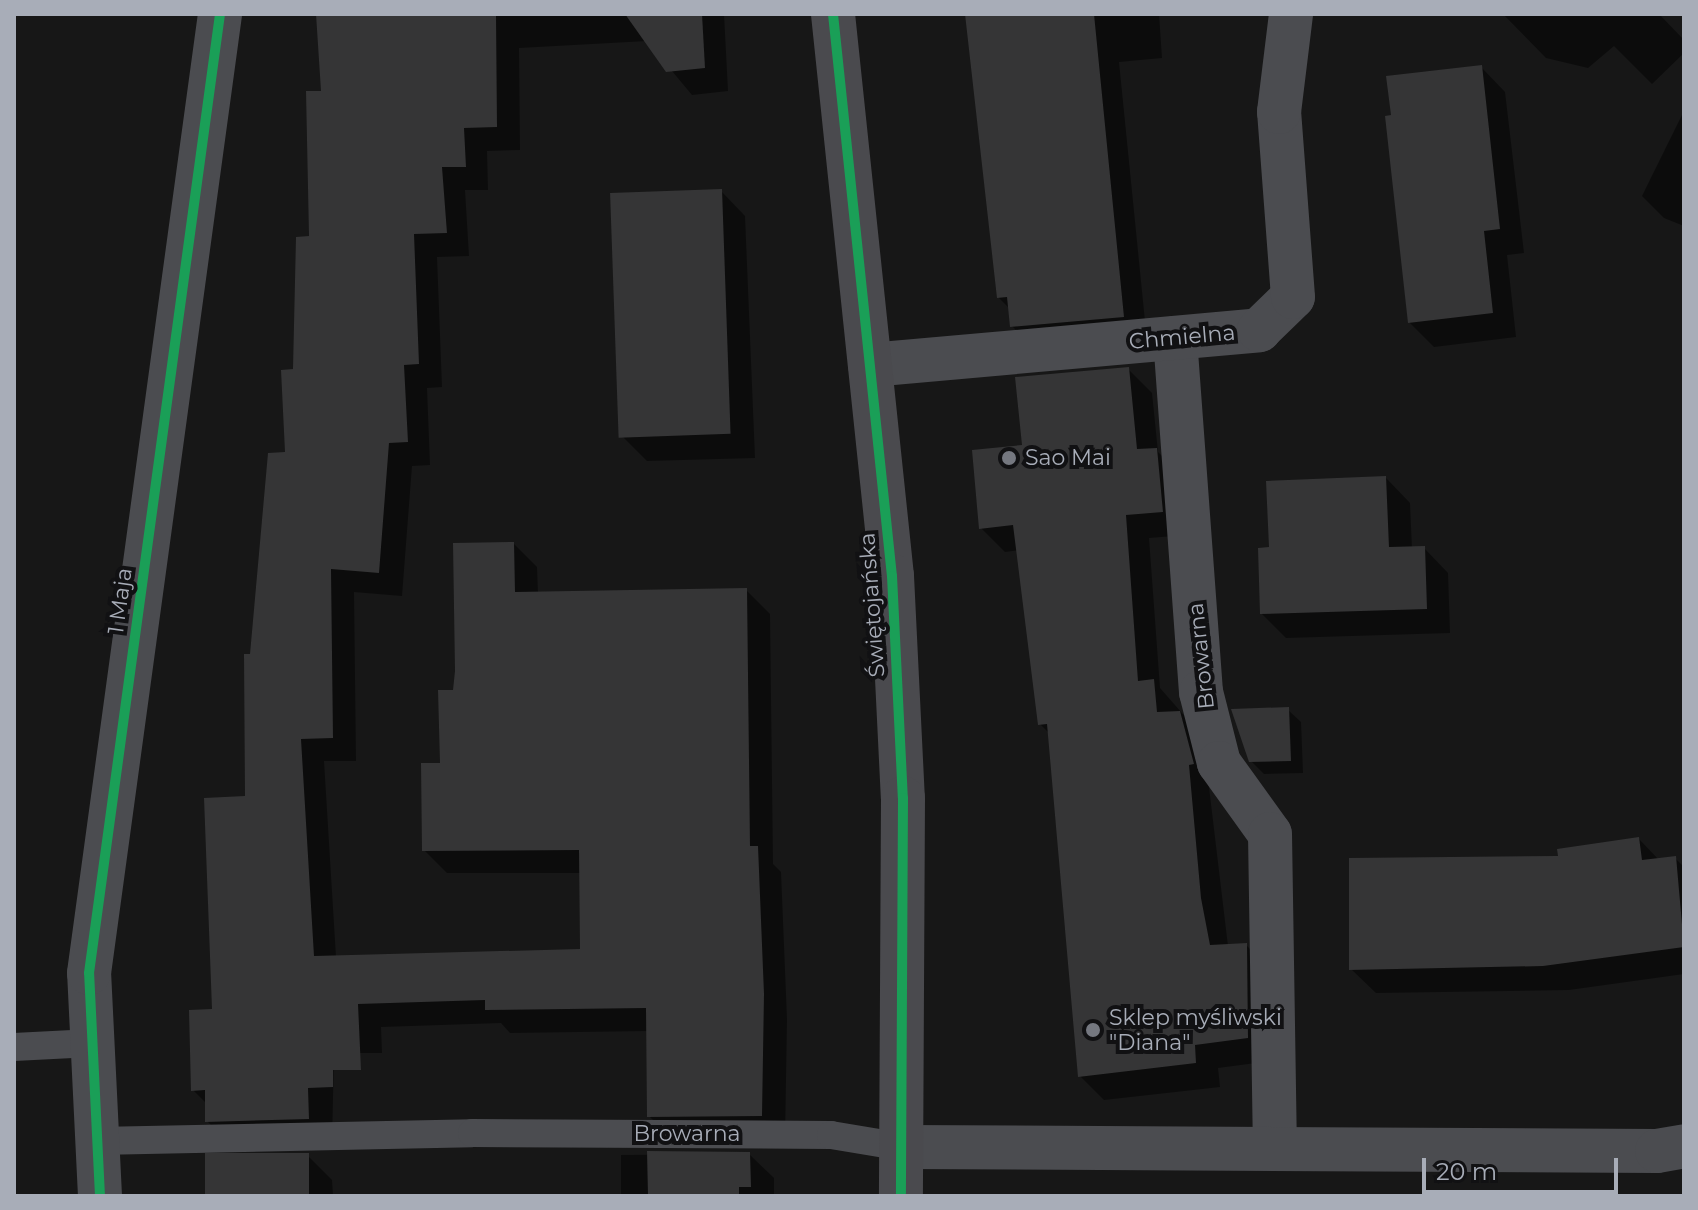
<!DOCTYPE html>
<meta charset="utf-8">
<style>
body{margin:0}
#map{position:relative;width:1698px;height:1210px;overflow:hidden;background:#171717;font-family:Montserrat,sans-serif}
div>[style]{position:absolute}
.shadow>*{inset:0;background:#0007}
.building>*{inset:0;background:#353536;transform-origin:0 0}
.lane>*{height:28px;margin:-14px;padding:0 14px;transform-origin:14px;border-radius:14px;background:#4b4c50}
.street>*{height:44px;margin:-22px;padding:0 22px;transform-origin:22px;border-radius:22px;background:#4b4c50}
.secondary>*{height:44px;margin:-22px;padding:0 22px;transform-origin:22px;border-radius:22px;background:#4a4a4e}
.cycleway>*{height:10px;margin:-5px;padding:0 5px;transform-origin:5px;border-radius:5px;background:#1a9f57}
.dots>*{width:22px;height:22px;translate:-50% -50%;box-sizing:border-box;border:4px solid #111113;border-radius:50%}
span{translate:-50% -50%;white-space:nowrap;text-align:center;line-height:1.15;-webkit-text-stroke:8px #111113;paint-order:stroke}
.street-label{font-size:22px;color:#a8adb8}
.poi-label{font-size:22px;color:#a8adb8}
.left{translate:0 -50%;text-align:left}
.frame{position:absolute;inset:0;border:16px solid #a8adb8;pointer-events:none}
.scale{position:absolute;left:1422px;top:1158px;width:196px;height:36px;box-sizing:border-box;border:4px solid #a8adb8;border-top:0;padding-left:10px;font-size:24px;line-height:28px;white-space:nowrap;color:#a8adb8;-webkit-text-stroke:6px #111113;paint-order:stroke}
</style>
<div id="map">
<div class="shadow">
<div style="clip-path:polygon(318px 14px,724px 14px,728px 91px,692px 95px,647px 41px,519px 48px,520px 150px,487px 151px,488px 190px,465px 190px,469px 256px,437px 257px,442px 387px,427px 388px,430px 465px,412px 466px,402px 596px,354px 592px,356px 761px,324px 761px,336px 957px,582px 951px,581px 873px,447px 873px,424px 850px,455px 692px,514px 544px,537px 567px,538px 594px,746px 590px,770px 614px,773px 864px,781px 872px,787px 1019px,785px 1139px,673px 1140px,649px 1116px,648px 1031px,510px 1033px,501px 1023px,381px 1027px,382px 1053px,334px 1053px,332px 1142px,231px 1145px,207px 1121px,207px 1104px,193px 1090px,214px 1011px,247px 798px,252px 656px,287px 454px,311px 238px,323px 93px)"></div>
<div style="clip-path:polygon(968px 14px,1159px 14px,1162px 58px,1119px 62px,1147px 341px,1037px 351px,1012px 326px,1010px 309px,999px 298px)"></div>
<div style="clip-path:polygon(1503px 14px,1659px 14px,1684px 40px,1684px 53px,1652px 84px,1614px 46px,1588px 68px,1546px 58px)"></div>
<div style="clip-path:polygon(1481px 67px,1505px 92px,1524px 253px,1507px 255px,1516px 337px,1434px 347px,1410px 323px)"></div>
<div style="clip-path:polygon(1682px 115px,1684px 116px,1684px 226px,1664px 218px,1642px 196px)"></div>
<div style="clip-path:polygon(721px 191px,745px 216px,755px 458px,647px 461px,623px 437px)"></div>
<div style="clip-path:polygon(1128px 369px,1152px 393px,1158px 452px,1180px 474px,1186px 535px,1149px 538px,1160px 688px,1203px 737px,1228px 946px,1246px 945px,1270px 969px,1271px 1061px,1218px 1068px,1220px 1087px,1104px 1100px,1080px 1076px,1050px 734px,1040px 724px,1019px 550px,1005px 552px,981px 528px,1024px 447px)"></div>
<div style="clip-path:polygon(1386px 478px,1410px 503px,1412px 549px,1424px 548px,1448px 573px,1450px 633px,1286px 638px,1262px 614px,1271px 548px)"></div>
<div style="clip-path:polygon(1288px 710px,1301px 722px,1303px 773px,1264px 774px,1251px 761px)"></div>
<div style="clip-path:polygon(1639px 839px,1659px 860px,1675px 858px,1684px 867px,1684px 974px,1569px 990px,1376px 993px,1351px 969px,1560px 858px)"></div>
<div style="clip-path:polygon(749px 1154px,774px 1178px,774px 1196px,621px 1196px,621px 1155px)"></div>
<div style="clip-path:polygon(308px 1156px,332px 1180px,333px 1196px,207px 1196px)"></div>
</div>
<div class="building">
<div style="clip-path:polygon(316px 14px,496px 14px,497px 127px,464px 128px,466px 167px,442px 167px,447px 233px,414px 234px,419px 364px,404px 365px,408px 442px,389px 443px,379px 573px,331px 569px,333px 738px,301px 739px,314px 956px,580px 949px,579px 850px,422px 851px,421px 763px,440px 763px,438px 690px,453px 690px,455px 671px,453px 543px,514px 542px,515px 592px,747px 588px,750px 846px,758px 846px,764px 994px,762px 1116px,647px 1117px,646px 1008px,485px 1010px,485px 1000px,358px 1004px,361px 1070px,333px 1070px,333px 1087px,308px 1088px,309px 1119px,205px 1122px,205px 1090px,191px 1091px,189px 1010px,212px 1009px,204px 798px,245px 796px,244px 654px,250px 654px,268px 453px,285px 452px,281px 370px,293px 369px,296px 237px,309px 236px,306px 91px,321px 91px)"></div>
<div style="clip-path:polygon(625px 14px,702px 14px,705px 68px,666px 72px)"></div>
<div style="clip-path:polygon(965px 14px,1094px 14px,1124px 317px,1010px 327px,1007px 297px,997px 298px)"></div>
<div style="clip-path:polygon(1482px 65px,1500px 229px,1484px 231px,1493px 313px,1408px 323px,1385px 116px,1391px 115px,1386px 76px)"></div>
<div style="left:722px;top:189px;width:245px;height:112px;rotate:88deg"></div>
<div style="clip-path:polygon(1129px 367px,1137px 449px,1157px 448px,1163px 512px,1126px 515px,1138px 681px,1154px 679px,1157px 712px,1180px 711px,1194px 764px,1189px 765px,1201px 898px,1210px 945px,1247px 943px,1248px 1038px,1195px 1045px,1196px 1063px,1078px 1077px,1047px 724px,1038px 725px,1013px 525px,979px 529px,972px 450px,1022px 445px,1015px 377px)"></div>
<div style="clip-path:polygon(1386px 476px,1389px 547px,1425px 546px,1427px 609px,1260px 614px,1258px 548px,1269px 547px,1266px 481px)"></div>
<div style="clip-path:polygon(1289px 707px,1291px 761px,1249px 762px,1231px 709px)"></div>
<div style="clip-path:polygon(1639px 837px,1642px 860px,1676px 856px,1684px 947px,1543px 966px,1349px 970px,1349px 858px,1558px 856px,1557px 849px)"></div>
<div style="clip-path:polygon(647px 1151px,750px 1152px,751px 1187px,739px 1187px,739px 1196px,648px 1196px)"></div>
<div style="left:309px;top:1153px;width:43px;height:104px;rotate:90deg"></div>
</div>
<div class="lane">
<div style="left:14px;top:1047px;width:78px;rotate:-2.9deg"></div>
<div style="left:97px;top:1141px;width:375px;rotate:-1.2deg"></div>
<div style="left:472px;top:1133px;width:359px;rotate:0.3deg"></div>
<div style="left:831px;top:1135px;width:73px;rotate:9.5deg"></div>
</div>
<div class="street">
<div style="left:1175px;top:338px;width:355px;rotate:85.8deg"></div>
<div style="left:1201px;top:692px;width:73px;rotate:75.8deg"></div>
<div style="left:1219px;top:763px;width:87px;rotate:54.3deg"></div>
<div style="left:1270px;top:834px;width:315px;rotate:89.1deg"></div>
<div style="left:870px;top:365px;width:391px;rotate:-5.1deg"></div>
<div style="left:1259px;top:330px;width:47px;rotate:-44.1deg"></div>
<div style="left:1293px;top:297px;width:186px;rotate:-94.3deg"></div>
<div style="left:1279px;top:112px;width:99px;rotate:-83deg"></div>
<div style="left:903px;top:1147px;width:754px;rotate:0.3deg"></div>
<div style="left:1657px;top:1151px;width:27px;rotate:-10deg"></div>
<div style="left:100px;top:1196px;width:223px;rotate:-92.8deg"></div>
<div style="left:89px;top:973px;width:968px;rotate:-82.22deg"></div>
</div>
<div class="secondary">
<div style="left:833px;top:14px;width:565px;rotate:84.01deg"></div>
<div style="left:892px;top:576px;width:222px;rotate:87.2deg"></div>
<div style="left:903px;top:798px;width:398px;rotate:90.3deg"></div>
</div>
<div class="cycleway">
<div style="left:833px;top:14px;width:565px;rotate:84.01deg"></div>
<div style="left:892px;top:576px;width:222px;rotate:87.2deg"></div>
<div style="left:903px;top:798px;width:398px;rotate:90.3deg"></div>
<div style="left:100px;top:1196px;width:223px;rotate:-92.8deg"></div>
<div style="left:89px;top:973px;width:968px;rotate:-82.22deg"></div>
</div>
<div class="dots">
<div style="left:1009px;top:458px;background:#757880"></div>
<div style="left:1093px;top:1030px;background:#757880"></div>
</div>
<div class="street-label">
<span style="left:1182px;top:337px;rotate:-5deg">Chmielna</span>
<span style="left:120px;top:601px;rotate:-82deg">1 Maja</span>
<span style="left:872px;top:605px;rotate:-94deg">Świętojańska</span>
<span style="left:1201px;top:656px;rotate:-96deg">Browarna</span>
<span style="left:687px;top:1134px">Browarna</span>
</div>
<div class="poi-label">
<span class="left" style="left:1025px;top:458px">Sao Mai</span>
<span class="left" style="left:1109px;top:1030px">Sklep myśliwski<br>"Diana"</span>
</div>
<div class="frame"></div>
<div class="scale">20 m</div>
</div>
